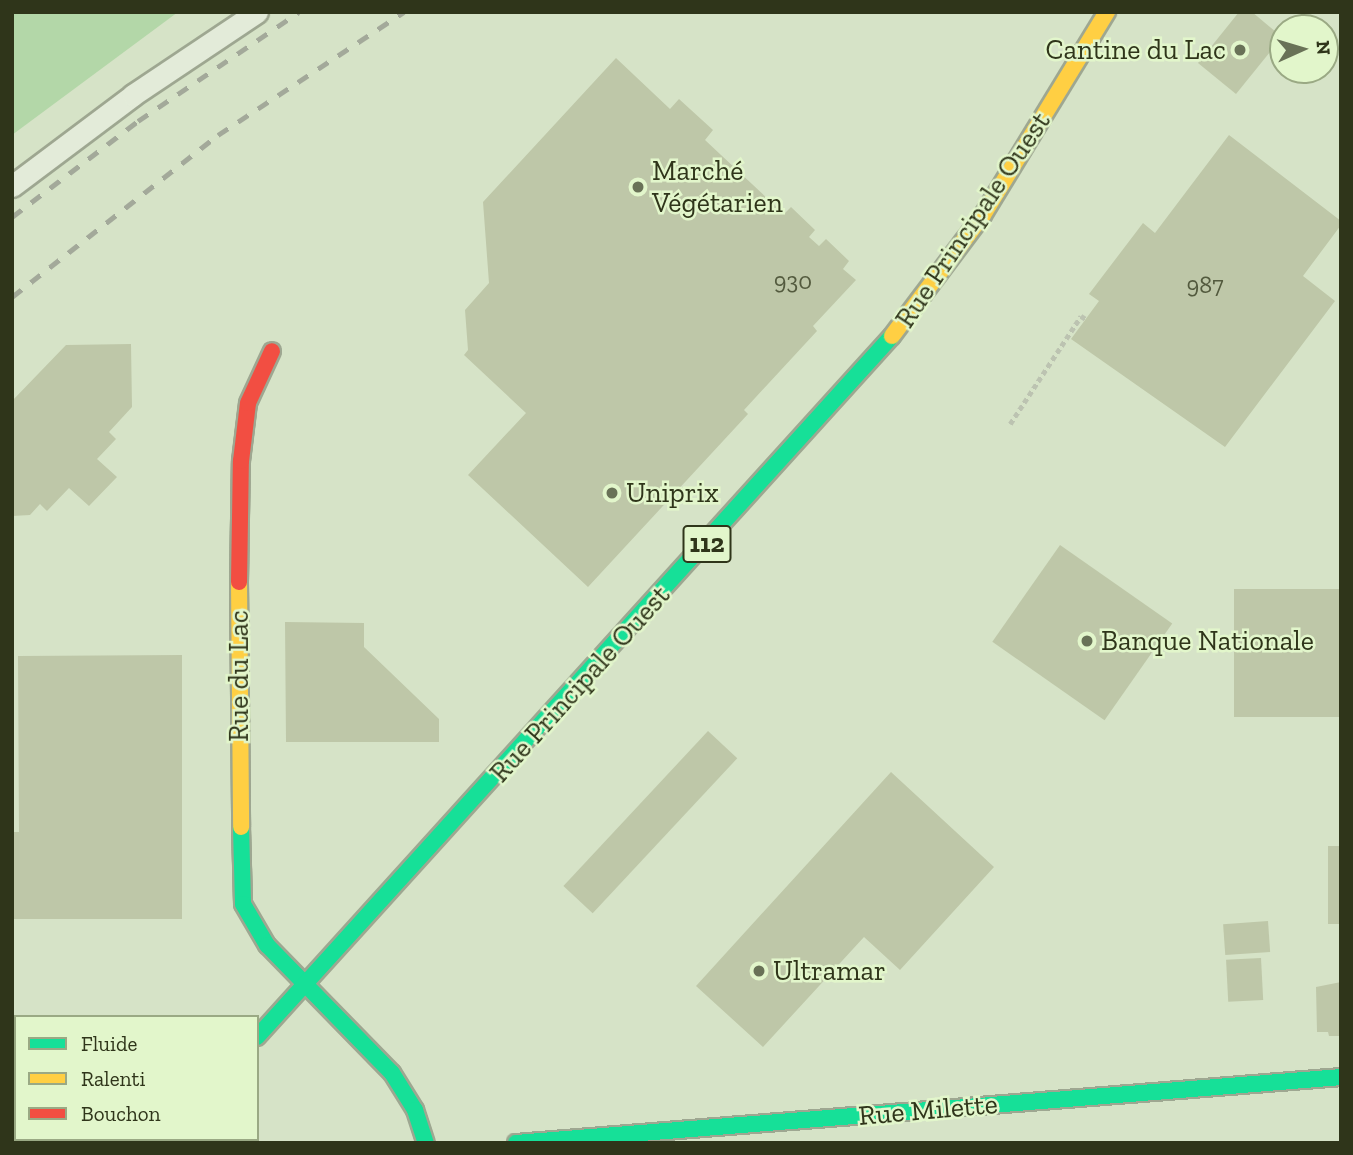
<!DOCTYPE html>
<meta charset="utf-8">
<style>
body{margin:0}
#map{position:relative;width:1353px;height:1155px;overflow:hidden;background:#d6e3c7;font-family:"Zilla Slab",serif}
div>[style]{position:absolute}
.green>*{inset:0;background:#b3d7a8}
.building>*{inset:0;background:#bec7a8;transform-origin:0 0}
.path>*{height:4.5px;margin-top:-2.25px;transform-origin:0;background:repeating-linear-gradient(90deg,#bcc3b1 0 5px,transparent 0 8.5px)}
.roads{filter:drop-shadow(2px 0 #9ea791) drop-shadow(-2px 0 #9ea791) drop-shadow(0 2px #9ea791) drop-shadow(0 -2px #9ea791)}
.lane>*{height:21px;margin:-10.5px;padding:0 10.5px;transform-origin:10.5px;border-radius:10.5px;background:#e3ebd9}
.fast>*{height:16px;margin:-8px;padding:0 8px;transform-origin:8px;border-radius:8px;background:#16e098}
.slow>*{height:16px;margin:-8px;padding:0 8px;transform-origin:8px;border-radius:8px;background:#ffcf43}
.jam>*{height:16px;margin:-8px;padding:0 8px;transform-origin:8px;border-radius:8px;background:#f24e42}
.rail>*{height:5px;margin-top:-2.5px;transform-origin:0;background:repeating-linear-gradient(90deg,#a3a99a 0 12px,transparent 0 24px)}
.dots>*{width:19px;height:19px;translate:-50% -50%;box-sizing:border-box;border:4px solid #e2f6cb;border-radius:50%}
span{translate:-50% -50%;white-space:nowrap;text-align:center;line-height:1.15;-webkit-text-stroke:5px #e2f6cb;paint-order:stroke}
.number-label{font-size:24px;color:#535a3e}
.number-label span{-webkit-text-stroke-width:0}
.shield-label span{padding:2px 5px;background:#e2f6cb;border:2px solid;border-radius:5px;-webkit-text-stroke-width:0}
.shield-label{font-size:26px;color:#2f351a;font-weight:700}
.poi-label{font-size:28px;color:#2f351a}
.right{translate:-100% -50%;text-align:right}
.left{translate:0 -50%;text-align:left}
.street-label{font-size:28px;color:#2f351a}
.frame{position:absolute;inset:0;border:14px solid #2f351a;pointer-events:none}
.legend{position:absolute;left:14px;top:1015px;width:245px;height:126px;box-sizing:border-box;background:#e2f6cb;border:2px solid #9aa984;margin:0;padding:9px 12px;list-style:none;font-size:21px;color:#2f351a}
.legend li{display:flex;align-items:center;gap:14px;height:35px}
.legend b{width:35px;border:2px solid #9aa984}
.north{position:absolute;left:1269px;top:14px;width:70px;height:70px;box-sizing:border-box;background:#e2f6cb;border:2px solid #9aa984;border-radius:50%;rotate:86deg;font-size:19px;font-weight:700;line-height:28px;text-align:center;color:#2f351a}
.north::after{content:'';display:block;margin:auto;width:24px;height:32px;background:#697257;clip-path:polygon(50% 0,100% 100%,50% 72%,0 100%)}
</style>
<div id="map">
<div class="green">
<div style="clip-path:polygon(12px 12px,178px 12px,12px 135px)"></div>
</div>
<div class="building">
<div style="clip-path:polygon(1239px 12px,1252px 12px,1282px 37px,1236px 94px,1198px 63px)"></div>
<div style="clip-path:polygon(616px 58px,670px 109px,679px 99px,713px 130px,705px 140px,784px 214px,791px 207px,815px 230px,809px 237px,819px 246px,826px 239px,849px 261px,843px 269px,856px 280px,813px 326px,817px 331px,744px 410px,748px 414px,588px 587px,468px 475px,526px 413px,464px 355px,468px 350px,465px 310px,489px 283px,483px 202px)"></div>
<div style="clip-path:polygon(1229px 135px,1341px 221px,1341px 225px,1303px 276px,1335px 301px,1225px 447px,1071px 339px,1099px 301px,1089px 294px,1143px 223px,1155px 233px)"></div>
<div style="clip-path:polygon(131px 344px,132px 407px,109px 432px,116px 439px,97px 459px,117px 477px,89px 506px,69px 488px,47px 511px,40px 504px,30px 515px,12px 516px,12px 401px,66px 345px)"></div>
<div style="left:1060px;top:545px;width:137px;height:118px;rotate:35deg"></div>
<div style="left:1234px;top:589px;width:107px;height:128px"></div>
<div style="clip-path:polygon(285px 622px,364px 623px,364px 647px,439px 719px,439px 742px,286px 742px)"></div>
<div style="clip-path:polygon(182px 655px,182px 919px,12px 919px,12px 832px,19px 832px,18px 656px)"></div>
<div style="left:708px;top:731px;width:40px;height:212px;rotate:43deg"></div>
<div style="clip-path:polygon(891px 772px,994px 867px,900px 970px,864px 937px,763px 1047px,696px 986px)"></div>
<div style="left:1328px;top:846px;width:13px;height:78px"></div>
<div style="left:1268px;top:921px;width:31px;height:45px;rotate:86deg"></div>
<div style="left:1261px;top:958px;width:42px;height:35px;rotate:87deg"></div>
<div style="clip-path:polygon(1341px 982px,1341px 1036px,1329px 1036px,1328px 1032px,1317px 1032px,1316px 987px)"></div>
</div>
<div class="path">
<div style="left:1010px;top:424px;width:129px;rotate:-56.7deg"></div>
<div style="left:1081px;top:316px;width:6px;rotate:31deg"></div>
</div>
<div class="roads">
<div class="lane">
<div style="left:12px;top:186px;width:151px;rotate:-36.9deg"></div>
<div style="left:133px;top:95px;width:149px;rotate:-33.8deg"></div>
</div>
<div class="fast">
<div style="left:241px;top:827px;width:77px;rotate:88.5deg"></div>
<div style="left:243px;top:904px;width:48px;rotate:59.7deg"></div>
<div style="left:267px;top:945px;width:179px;rotate:45.7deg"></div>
<div style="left:392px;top:1073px;width:44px;rotate:58.1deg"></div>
<div style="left:415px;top:1110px;width:35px;rotate:72deg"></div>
<div style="left:257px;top:1037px;width:946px;rotate:-47.83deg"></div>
<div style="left:160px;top:1143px;width:5px;rotate:-53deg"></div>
<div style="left:516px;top:1143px;width:828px;rotate:-4.57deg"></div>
</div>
<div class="slow">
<div style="left:892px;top:336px;width:151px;rotate:-53.1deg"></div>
<div style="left:983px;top:215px;width:238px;rotate:-58.6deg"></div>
<div style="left:239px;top:582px;width:245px;rotate:89.5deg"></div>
</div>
<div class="jam">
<div style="left:239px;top:582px;width:121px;rotate:-89.1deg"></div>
<div style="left:241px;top:461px;width:58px;rotate:-83.1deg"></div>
<div style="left:248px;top:403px;width:57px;rotate:-65.2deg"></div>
</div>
</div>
<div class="rail">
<div style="left:12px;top:217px;width:158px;rotate:-37.3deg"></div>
<div style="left:138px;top:121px;width:194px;rotate:-34.1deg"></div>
<div style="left:12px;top:297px;width:262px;rotate:-38.2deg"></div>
<div style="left:218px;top:135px;width:223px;rotate:-33.5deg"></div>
</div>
<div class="dots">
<div style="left:1240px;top:50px;background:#697257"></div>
<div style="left:638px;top:187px;background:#697257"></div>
<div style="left:612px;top:493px;background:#697257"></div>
<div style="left:1087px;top:641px;background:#697257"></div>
<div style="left:759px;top:971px;background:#697257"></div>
</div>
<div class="number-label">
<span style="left:793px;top:281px">930</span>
<span style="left:1205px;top:285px">987</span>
</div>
<div class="shield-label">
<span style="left:707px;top:544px">112</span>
</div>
<div class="poi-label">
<span class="right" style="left:1226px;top:50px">Cantine du Lac</span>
<span class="left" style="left:652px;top:187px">Marché<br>Végétarien</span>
<span class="left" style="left:626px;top:493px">Uniprix</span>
<span class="left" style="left:1101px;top:641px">Banque Nationale</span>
<span class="left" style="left:773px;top:971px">Ultramar</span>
</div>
<div class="street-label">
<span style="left:973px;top:220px;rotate:-56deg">Rue Principale Ouest</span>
<span style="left:239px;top:676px;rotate:-90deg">Rue du Lac</span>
<span style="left:580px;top:684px;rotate:-48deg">Rue Principale Ouest</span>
<span style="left:928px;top:1110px;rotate:-5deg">Rue Milette</span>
</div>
<div class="frame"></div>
<ul class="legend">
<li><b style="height:9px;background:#16e098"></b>Fluide</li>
<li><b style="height:9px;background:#ffcf43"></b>Ralenti</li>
<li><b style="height:9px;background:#f24e42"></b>Bouchon</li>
</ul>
<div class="north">N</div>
</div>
